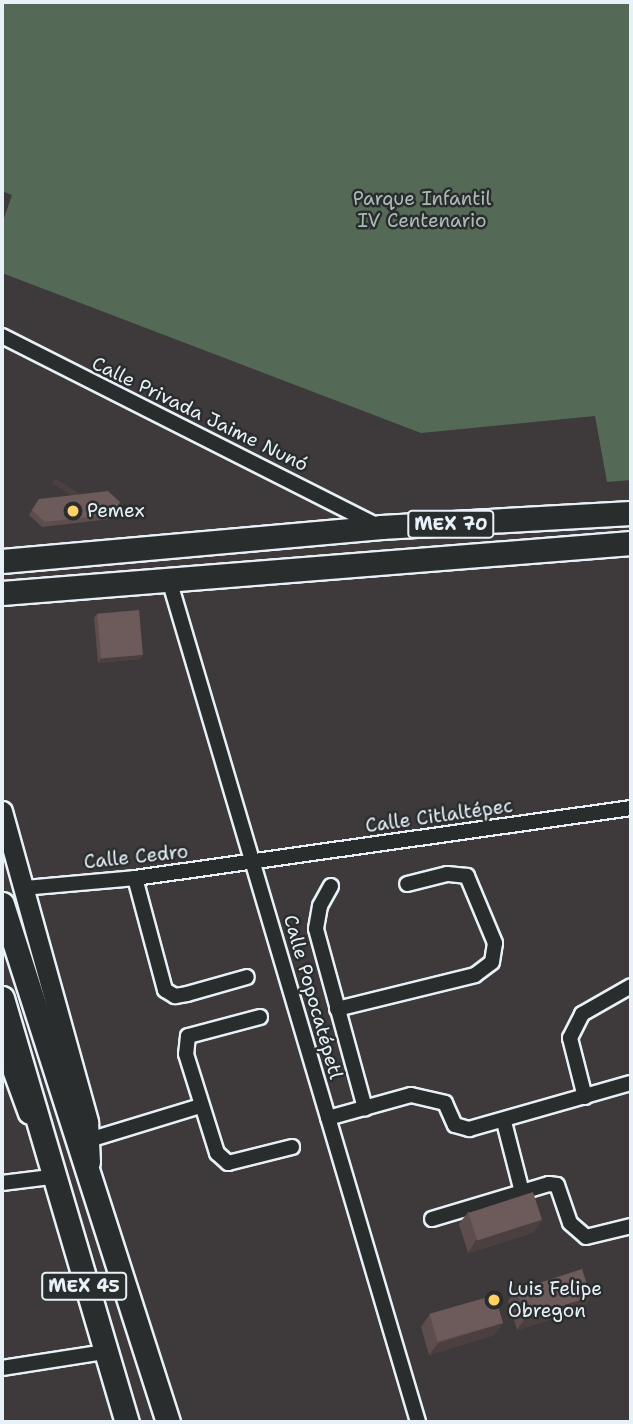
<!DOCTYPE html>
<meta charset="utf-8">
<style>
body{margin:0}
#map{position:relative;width:633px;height:1424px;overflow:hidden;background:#3e3a3b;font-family:"Shantell Sans",sans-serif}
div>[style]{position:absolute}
.green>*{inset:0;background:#546a56}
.roads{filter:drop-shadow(2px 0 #e8f1f8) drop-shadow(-2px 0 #e8f1f8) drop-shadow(0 2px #e8f1f8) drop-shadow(0 -2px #e8f1f8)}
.street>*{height:14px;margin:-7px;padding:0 7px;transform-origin:7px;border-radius:7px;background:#2a2d2e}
.secondary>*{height:19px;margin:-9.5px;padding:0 9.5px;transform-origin:9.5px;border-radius:9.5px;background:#2a2d2e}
.primary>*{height:23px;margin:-11.5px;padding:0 11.5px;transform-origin:11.5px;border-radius:11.5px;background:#2a2d2e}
.wall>*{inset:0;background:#5e4d4d}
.shaded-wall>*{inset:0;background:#4c3f3f;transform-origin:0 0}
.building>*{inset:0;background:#6d5a5a;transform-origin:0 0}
.dots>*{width:19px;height:19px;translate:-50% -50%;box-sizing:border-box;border:4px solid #2a2d2e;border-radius:50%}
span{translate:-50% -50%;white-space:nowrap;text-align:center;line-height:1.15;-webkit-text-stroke:5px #2a2d2e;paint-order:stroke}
.shield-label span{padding:2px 5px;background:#2a2d2e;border:2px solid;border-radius:5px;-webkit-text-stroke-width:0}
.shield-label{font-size:18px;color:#e8f1f8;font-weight:700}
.park-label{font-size:19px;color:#adbbb7}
.street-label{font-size:19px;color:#e8f1f8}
.poi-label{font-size:19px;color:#e8f1f8}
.left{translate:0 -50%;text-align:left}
.frame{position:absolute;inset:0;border:4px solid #e8f1f8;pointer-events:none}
</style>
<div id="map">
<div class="green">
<div style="clip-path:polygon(2px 2px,631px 2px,631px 480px,607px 482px,595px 416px,421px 433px,2px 273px,2px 224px,12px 195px,2px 191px)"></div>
</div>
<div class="roads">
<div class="street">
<div style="left:2px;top:336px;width:424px;rotate:26.8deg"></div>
<div style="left:170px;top:583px;width:875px;rotate:73.53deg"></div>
<div style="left:135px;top:878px;width:116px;rotate:75deg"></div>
<div style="left:165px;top:990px;width:12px;rotate:31deg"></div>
<div style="left:175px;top:996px;width:12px;rotate:-9deg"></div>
<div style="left:187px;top:994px;width:62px;rotate:-15.8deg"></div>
<div style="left:331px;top:886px;width:23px;rotate:119deg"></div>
<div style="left:320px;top:906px;width:23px;rotate:100deg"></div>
<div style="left:316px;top:929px;width:186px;rotate:74.7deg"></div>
<div style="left:24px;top:888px;width:111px;rotate:-5.1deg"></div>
<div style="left:135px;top:878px;width:501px;rotate:-8.03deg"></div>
<div style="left:337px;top:1009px;width:142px;rotate:-13.8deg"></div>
<div style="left:475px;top:975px;width:21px;rotate:-37deg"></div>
<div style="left:492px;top:962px;width:19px;rotate:-81deg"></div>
<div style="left:495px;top:943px;width:73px;rotate:-112.7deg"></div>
<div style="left:467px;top:876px;width:20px;rotate:-174deg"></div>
<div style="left:447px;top:874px;width:41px;rotate:166deg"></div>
<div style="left:260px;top:1017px;width:74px;rotate:165.2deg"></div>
<div style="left:188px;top:1036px;width:18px;rotate:96deg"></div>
<div style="left:186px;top:1054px;width:104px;rotate:72.6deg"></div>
<div style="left:217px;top:1153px;width:15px;rotate:42deg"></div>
<div style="left:228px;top:1163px;width:66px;rotate:-14deg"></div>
<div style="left:585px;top:1097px;width:61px;rotate:-104.3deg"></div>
<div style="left:570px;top:1038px;width:27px;rotate:-63deg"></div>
<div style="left:582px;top:1014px;width:56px;rotate:-29.7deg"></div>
<div style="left:328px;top:1118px;width:86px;rotate:-15.5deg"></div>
<div style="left:411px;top:1095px;width:35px;rotate:13deg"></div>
<div style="left:445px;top:1103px;width:24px;rotate:66deg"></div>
<div style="left:455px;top:1125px;width:15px;rotate:16deg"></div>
<div style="left:469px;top:1129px;width:168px;rotate:-15.9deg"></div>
<div style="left:504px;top:1122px;width:72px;rotate:75.6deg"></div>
<div style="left:89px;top:1140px;width:116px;rotate:-17deg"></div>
<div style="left:2px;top:1183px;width:49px;rotate:-7deg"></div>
<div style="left:432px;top:1219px;width:122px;rotate:-16.7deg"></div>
<div style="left:549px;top:1184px;width:8px;rotate:7deg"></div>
<div style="left:557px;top:1185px;width:40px;rotate:71.1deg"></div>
<div style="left:570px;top:1223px;width:21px;rotate:41deg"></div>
<div style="left:586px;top:1237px;width:46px;rotate:-13.7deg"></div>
<div style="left:2px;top:1368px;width:103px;rotate:-8.9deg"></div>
</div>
<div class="secondary">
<div style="left:2px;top:811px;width:323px;rotate:74.5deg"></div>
<div style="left:88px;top:1122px;width:40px;rotate:87.1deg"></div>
<div style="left:2px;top:1042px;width:76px;rotate:69.9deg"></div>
</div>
<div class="primary">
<div style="left:2px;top:561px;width:381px;rotate:-5.1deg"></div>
<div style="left:381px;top:527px;width:250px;rotate:-3.2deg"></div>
<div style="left:2px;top:593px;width:631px;rotate:-4.54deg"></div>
<div style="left:2px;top:904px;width:544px;rotate:72.23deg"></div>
<div style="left:2px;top:998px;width:442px;rotate:73.6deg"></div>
</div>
</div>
<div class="wall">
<div style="clip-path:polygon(39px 499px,111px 519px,42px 527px,29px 515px)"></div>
<div style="clip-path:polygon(97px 614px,143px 655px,140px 659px,98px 663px,94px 618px)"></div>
<div style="clip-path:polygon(468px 1212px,542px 1220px,533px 1233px,468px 1253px,459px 1224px)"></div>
<div style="clip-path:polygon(517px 1289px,582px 1310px,517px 1330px,508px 1301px)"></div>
<div style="clip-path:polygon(430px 1314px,503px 1323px,494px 1335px,429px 1355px,421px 1327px)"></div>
</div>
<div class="shaded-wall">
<div style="left:114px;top:514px;width:6px;height:69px;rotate:121deg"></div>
<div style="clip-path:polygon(143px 655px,140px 659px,98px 663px,101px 658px)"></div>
<div style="clip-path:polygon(542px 1220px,533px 1233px,468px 1253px,476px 1240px)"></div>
<div style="clip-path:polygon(591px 1297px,582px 1310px,517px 1330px,526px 1317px)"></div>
<div style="clip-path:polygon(503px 1323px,494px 1335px,429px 1355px,438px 1343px)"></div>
</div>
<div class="building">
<div style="clip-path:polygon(108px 491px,120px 502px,114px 514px,45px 522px,32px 510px,39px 499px)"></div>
<div style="left:139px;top:610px;width:45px;height:42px;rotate:85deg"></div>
<div style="left:533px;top:1192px;width:29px;height:68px;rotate:72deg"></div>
<div style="left:582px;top:1269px;width:29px;height:68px;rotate:72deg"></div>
<div style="left:495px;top:1295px;width:29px;height:68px;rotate:74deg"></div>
</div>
<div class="dots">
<div style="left:73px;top:511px;background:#ffd166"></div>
<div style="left:494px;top:1300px;background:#ffd166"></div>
</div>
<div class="shield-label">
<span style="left:451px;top:524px">MEX 70</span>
<span style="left:84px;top:1286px">MEX 45</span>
</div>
<div class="park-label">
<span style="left:422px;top:210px">Parque Infantil<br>IV Centenario</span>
</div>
<div class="street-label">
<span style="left:200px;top:414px;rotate:26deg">Calle Privada Jaime Nunó</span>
<span style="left:439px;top:816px;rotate:-8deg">Calle Citlaltépec</span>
<span style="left:136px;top:857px;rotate:-6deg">Calle Cedro</span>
<span style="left:313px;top:997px;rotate:74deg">Calle Popocatépetl</span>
</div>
<div class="poi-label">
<span class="left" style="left:87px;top:511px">Pemex</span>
<span class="left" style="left:508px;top:1300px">Luis Felipe<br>Obregon</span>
</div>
<div class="frame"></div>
</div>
